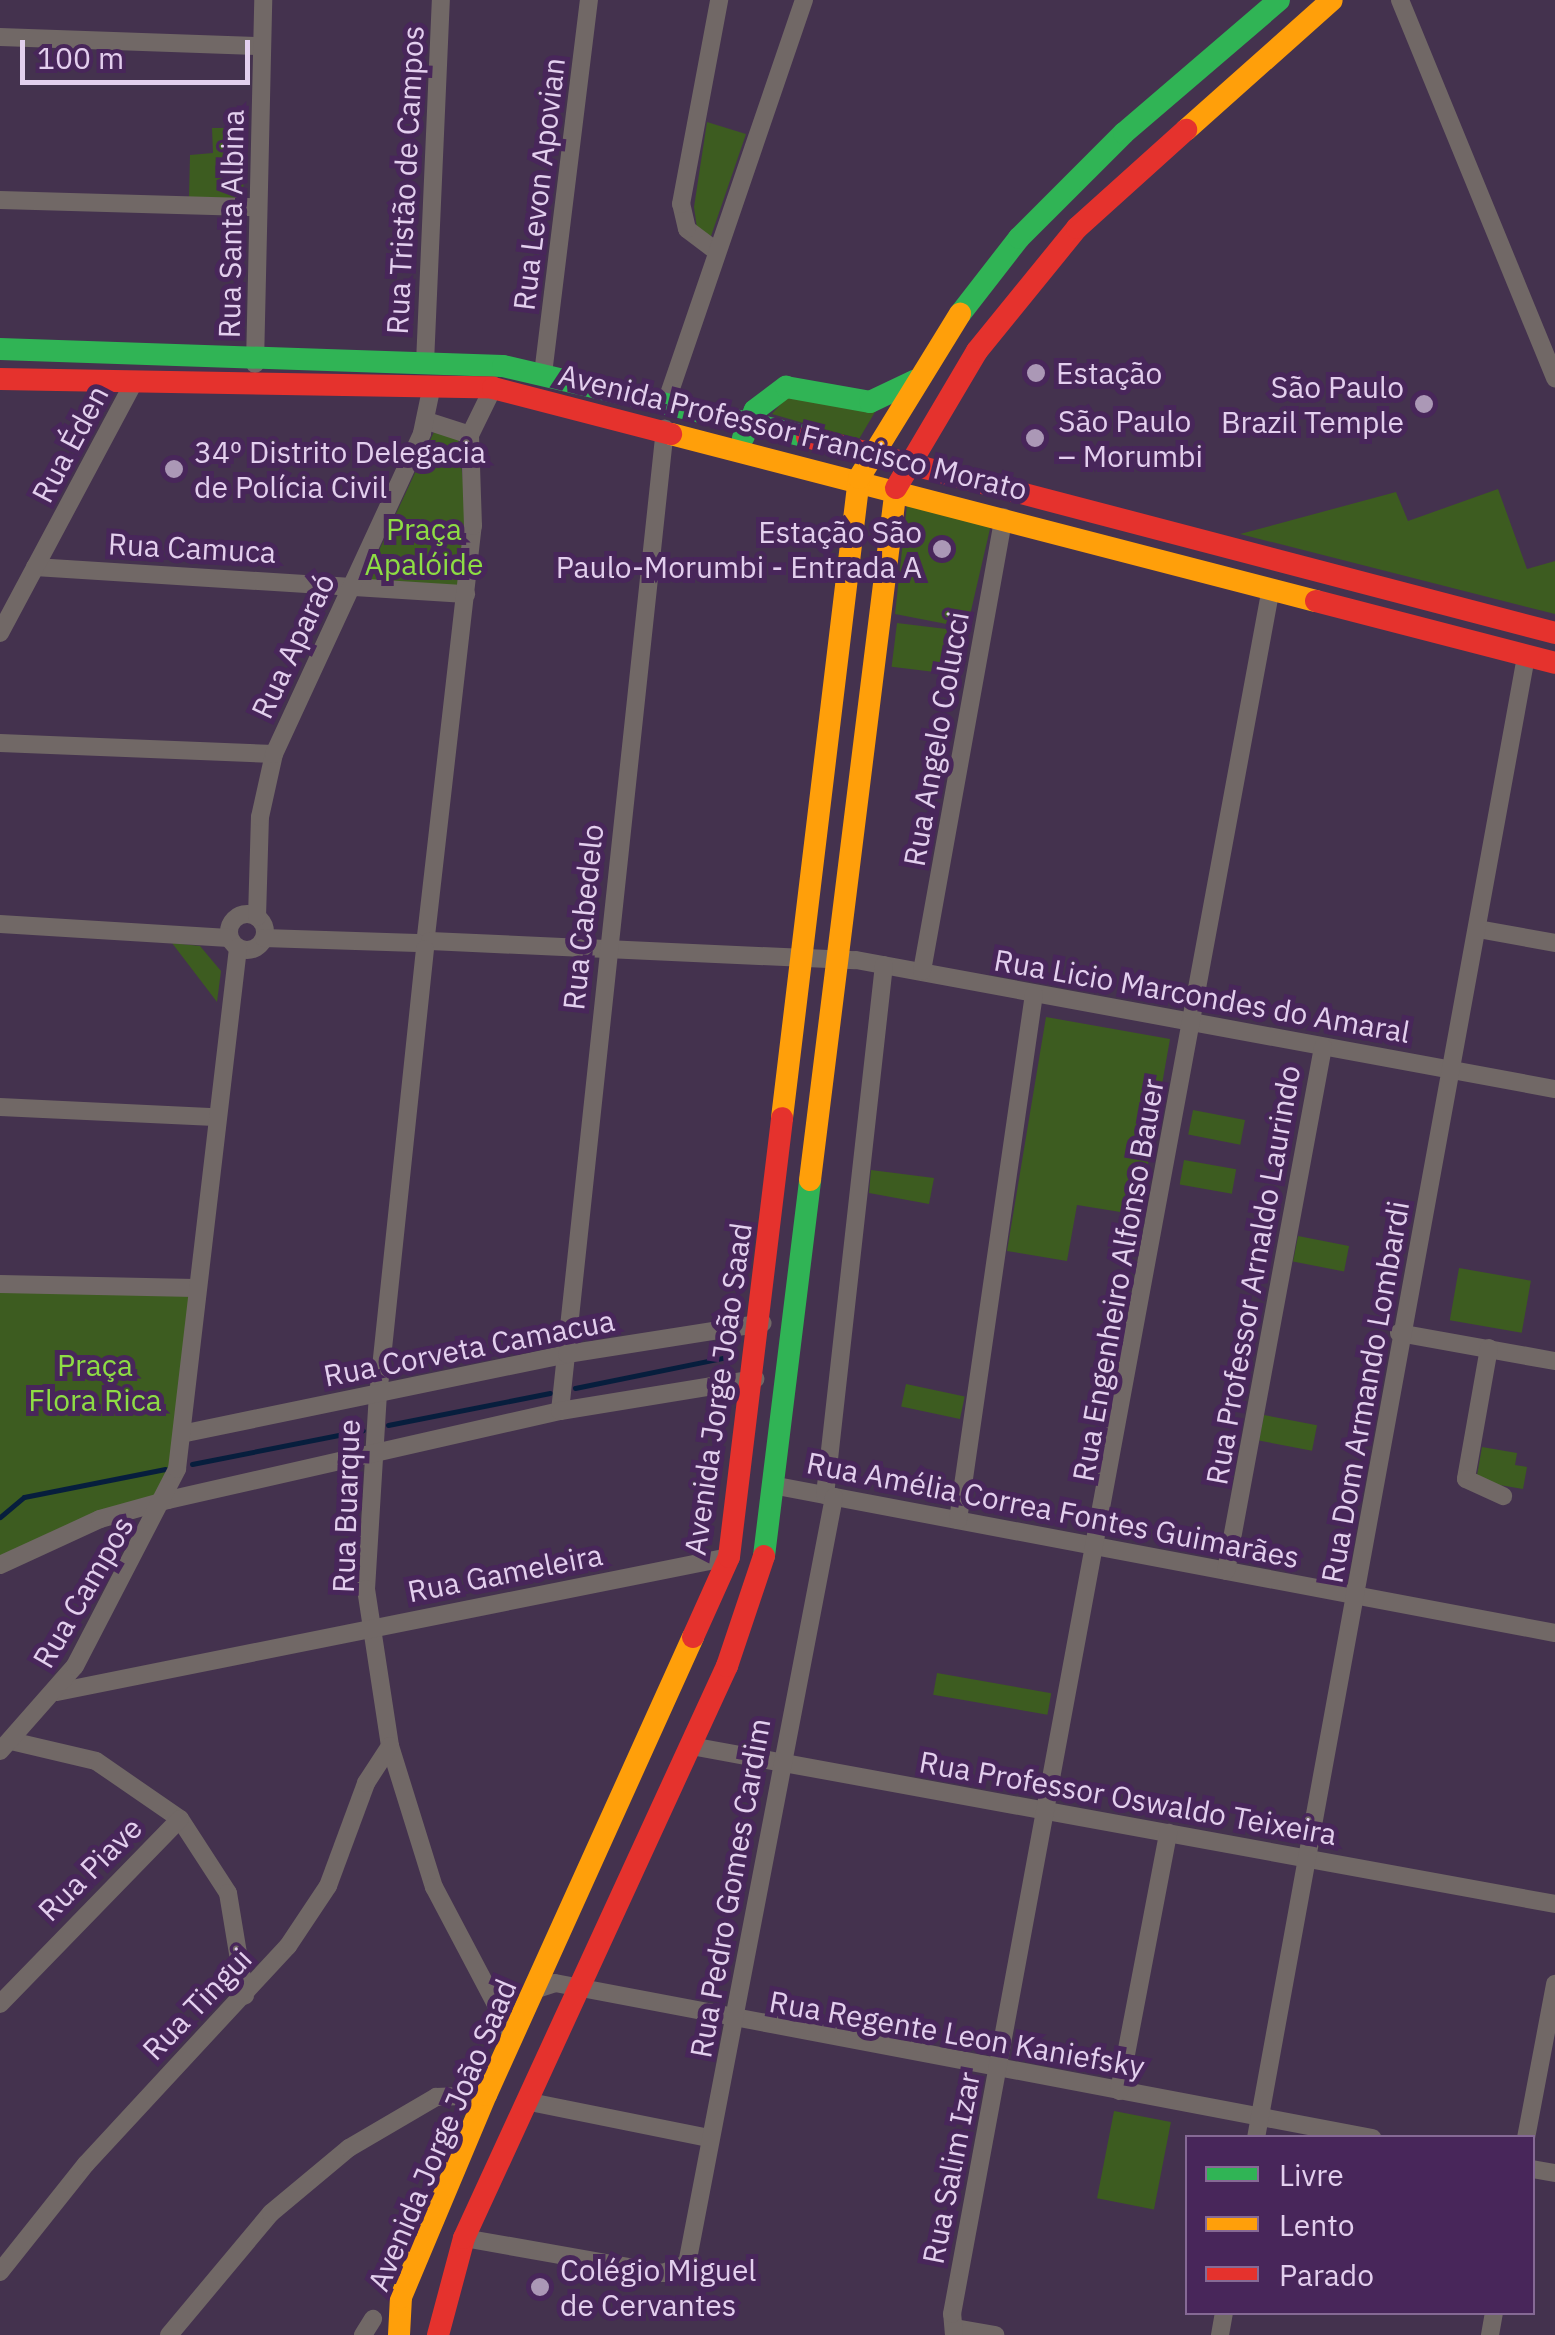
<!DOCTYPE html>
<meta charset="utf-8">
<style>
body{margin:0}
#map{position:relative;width:1555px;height:2335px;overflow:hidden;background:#44324e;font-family:"IBM Plex Sans",sans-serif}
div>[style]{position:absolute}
.green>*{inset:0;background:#3d5c20;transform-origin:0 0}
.stream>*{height:5px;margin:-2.5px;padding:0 2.5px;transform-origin:2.5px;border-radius:2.5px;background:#071e3d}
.street>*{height:18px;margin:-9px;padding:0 9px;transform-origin:9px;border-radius:9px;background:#716866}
.street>.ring{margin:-9px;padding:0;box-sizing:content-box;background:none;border:18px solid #716866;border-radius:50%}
.fast>*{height:22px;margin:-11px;padding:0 11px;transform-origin:11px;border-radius:11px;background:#30b455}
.slow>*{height:22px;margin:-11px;padding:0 11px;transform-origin:11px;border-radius:11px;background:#ff9f0a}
.jam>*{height:22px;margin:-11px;padding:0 11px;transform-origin:11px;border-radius:11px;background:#e5322d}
.dots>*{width:28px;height:28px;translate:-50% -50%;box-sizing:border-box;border:5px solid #48265a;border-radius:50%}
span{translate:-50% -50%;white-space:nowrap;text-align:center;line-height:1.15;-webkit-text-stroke:10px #48265a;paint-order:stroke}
.street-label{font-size:30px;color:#e3cfee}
.poi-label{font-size:30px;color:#e3cfee}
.left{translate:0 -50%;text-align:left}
.right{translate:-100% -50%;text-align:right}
.park-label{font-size:30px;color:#8edd44}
.legend{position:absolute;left:1185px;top:2135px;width:350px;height:180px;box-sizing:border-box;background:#48265a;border:2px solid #866a95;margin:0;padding:12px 18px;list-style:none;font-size:30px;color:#e3cfee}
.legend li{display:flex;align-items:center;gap:20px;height:50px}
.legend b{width:50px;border:2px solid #866a95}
.scale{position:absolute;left:20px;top:40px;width:230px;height:45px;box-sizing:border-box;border:5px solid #e3cfee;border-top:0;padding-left:12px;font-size:30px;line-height:35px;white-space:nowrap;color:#e3cfee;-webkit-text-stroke:8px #48265a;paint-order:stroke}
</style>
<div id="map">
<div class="green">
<div style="clip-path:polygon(707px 122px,746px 134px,710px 239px,697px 228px,694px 207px)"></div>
<div style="clip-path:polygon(212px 128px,245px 128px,243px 200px,189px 198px,190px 155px,213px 153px)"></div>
<div style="clip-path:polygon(789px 394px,875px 412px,859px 439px,772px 414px)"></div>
<div style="clip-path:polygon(446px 425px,457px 431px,467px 514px,458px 592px,362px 587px,434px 432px)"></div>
<div style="clip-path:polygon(1498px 489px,1527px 569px,1555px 561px,1555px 614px,1240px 534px,1396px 492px,1408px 521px)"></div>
<div style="clip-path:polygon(907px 505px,992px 520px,967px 628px,895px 614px)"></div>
<div style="left:897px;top:623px;width:64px;height:44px;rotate:7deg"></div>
<div style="clip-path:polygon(172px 943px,200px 946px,221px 971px,217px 1002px)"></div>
<div style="clip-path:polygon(1046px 1017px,1170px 1039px,1139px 1215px,1077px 1205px,1067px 1261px,1007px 1251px)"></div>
<div style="left:1193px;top:1110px;width:53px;height:25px;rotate:11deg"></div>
<div style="left:1184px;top:1160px;width:53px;height:25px;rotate:10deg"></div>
<div style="clip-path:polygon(871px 1170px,934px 1178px,929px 1204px,869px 1193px)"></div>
<div style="left:1298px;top:1236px;width:52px;height:26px;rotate:11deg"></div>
<div style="left:1459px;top:1268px;width:73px;height:53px;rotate:10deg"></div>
<div style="clip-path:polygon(0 1283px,195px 1288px,168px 1500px,0 1565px)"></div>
<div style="left:906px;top:1384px;width:60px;height:23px;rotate:12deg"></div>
<div style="left:1264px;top:1415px;width:54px;height:26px;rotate:11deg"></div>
<div style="clip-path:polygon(1482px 1447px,1517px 1453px,1515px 1465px,1527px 1467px,1523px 1489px,1476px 1481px)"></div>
<div style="left:937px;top:1673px;width:116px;height:22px;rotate:10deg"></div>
<div style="left:1114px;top:2111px;width:58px;height:89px;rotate:11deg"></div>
</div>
<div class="stream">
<div style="left:575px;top:1388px;width:151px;rotate:-11.5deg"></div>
<div style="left:388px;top:1425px;width:165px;rotate:-11.2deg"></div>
<div style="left:192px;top:1464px;width:174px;rotate:-11.2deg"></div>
<div style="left:0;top:1517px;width:31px;rotate:-40deg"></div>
<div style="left:24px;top:1497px;width:144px;rotate:-11.2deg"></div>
</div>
<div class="street">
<div style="left:1400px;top:0;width:409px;rotate:67.7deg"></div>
<div style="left:0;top:37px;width:262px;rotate:2deg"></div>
<div style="left:0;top:200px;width:258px;rotate:1.6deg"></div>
<div style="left:716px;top:251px;width:36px;rotate:-143deg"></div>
<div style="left:687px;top:229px;width:26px;rotate:-103deg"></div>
<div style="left:681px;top:204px;width:208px;rotate:-79.4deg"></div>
<div style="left:425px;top:363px;width:363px;rotate:-87.5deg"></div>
<div style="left:255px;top:364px;width:364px;rotate:-88.7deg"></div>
<div style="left:543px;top:374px;width:377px;rotate:-83deg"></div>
<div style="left:667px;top:400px;width:423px;rotate:-71.1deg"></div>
<div style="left:427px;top:421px;width:45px;rotate:18deg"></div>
<div style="left:35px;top:567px;width:432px;rotate:3.6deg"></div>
<div style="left:0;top:633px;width:280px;rotate:-61.9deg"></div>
<div style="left:0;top:743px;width:274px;rotate:2.3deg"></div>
<div class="ring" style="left:229px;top:914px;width:18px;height:18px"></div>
<div style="left:257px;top:917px;width:100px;rotate:-88.3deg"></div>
<div style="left:260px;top:817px;width:65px;rotate:-77.5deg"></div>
<div style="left:274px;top:754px;width:353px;rotate:-65.2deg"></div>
<div style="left:422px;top:433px;width:49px;rotate:-78.2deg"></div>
<div style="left:0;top:924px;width:229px;rotate:3.5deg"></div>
<div style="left:1478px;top:929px;width:78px;rotate:10.3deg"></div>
<div style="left:426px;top:936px;width:413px;rotate:-83.5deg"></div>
<div style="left:473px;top:526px;width:91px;rotate:-91.9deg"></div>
<div style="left:470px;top:435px;width:52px;rotate:-63.9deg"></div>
<div style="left:264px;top:938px;width:153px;rotate:1.9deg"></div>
<div style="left:430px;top:941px;width:426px;rotate:2.6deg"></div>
<div style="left:856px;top:960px;width:711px;rotate:10.46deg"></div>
<div style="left:425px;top:949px;width:446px;rotate:96deg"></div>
<div style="left:378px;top:1393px;width:196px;rotate:93.5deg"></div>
<div style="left:366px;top:1589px;width:159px;rotate:81.3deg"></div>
<div style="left:390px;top:1746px;width:148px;rotate:72.7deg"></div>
<div style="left:434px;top:1887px;width:167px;rotate:62.2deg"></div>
<div style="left:922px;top:971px;width:461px;rotate:-79.8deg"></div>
<div style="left:0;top:1107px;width:215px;rotate:2.7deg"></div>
<div style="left:0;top:1284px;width:195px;rotate:1.2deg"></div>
<div style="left:1399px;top:1333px;width:158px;rotate:10.2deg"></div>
<div style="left:1489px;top:1348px;width:133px;rotate:100deg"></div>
<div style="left:1466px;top:1479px;width:41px;rotate:24.7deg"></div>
<div style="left:560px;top:1411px;width:988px;rotate:-83.9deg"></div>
<div style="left:186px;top:1433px;width:389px;rotate:-11.7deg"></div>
<div style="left:567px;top:1354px;width:198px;rotate:-9deg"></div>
<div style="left:777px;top:1486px;width:792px;rotate:10.7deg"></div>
<div style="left:825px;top:1495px;width:533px;rotate:-83.65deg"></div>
<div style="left:958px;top:1520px;width:531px;rotate:-81.78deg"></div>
<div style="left:0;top:1565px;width:110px;rotate:-24.7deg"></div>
<div style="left:100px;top:1519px;width:71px;rotate:-15.6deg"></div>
<div style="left:168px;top:1500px;width:402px;rotate:-12.8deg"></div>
<div style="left:560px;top:1411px;width:198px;rotate:-9.3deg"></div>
<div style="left:1226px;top:1571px;width:533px;rotate:-79.51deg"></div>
<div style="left:57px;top:1692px;width:685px;rotate:-11.36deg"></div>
<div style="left:11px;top:1741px;width:87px;rotate:13.2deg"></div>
<div style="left:96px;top:1761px;width:102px;rotate:34.6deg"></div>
<div style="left:180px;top:1819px;width:88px;rotate:57deg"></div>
<div style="left:228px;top:1893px;width:104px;rotate:80.6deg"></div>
<div style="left:691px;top:1746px;width:878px;rotate:10.36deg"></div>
<div style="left:0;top:1751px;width:113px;rotate:-48.6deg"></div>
<div style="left:75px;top:1666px;width:222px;rotate:-62.6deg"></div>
<div style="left:177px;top:1469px;width:525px;rotate:-83.32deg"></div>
<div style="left:534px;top:1990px;width:22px;rotate:-18deg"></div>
<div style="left:555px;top:1983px;width:832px;rotate:10.74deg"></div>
<div style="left:0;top:2004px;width:258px;rotate:-45.8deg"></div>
<div style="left:1119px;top:2091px;width:263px;rotate:-79.2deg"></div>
<div style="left:530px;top:2102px;width:183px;rotate:11.4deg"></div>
<div style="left:1256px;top:2138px;width:1506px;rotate:-79.67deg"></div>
<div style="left:1526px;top:2138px;width:157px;rotate:-79.3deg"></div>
<div style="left:1532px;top:2169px;width:23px;rotate:10deg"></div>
<div style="left:464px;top:2238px;width:202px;rotate:10deg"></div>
<div style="left:663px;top:2273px;width:26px;rotate:-21deg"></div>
<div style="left:687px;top:2264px;width:781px;rotate:-79.15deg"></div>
<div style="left:0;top:2272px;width:138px;rotate:-51.5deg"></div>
<div style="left:86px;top:2164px;width:297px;rotate:-47.2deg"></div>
<div style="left:288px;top:1946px;width:72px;rotate:-56.3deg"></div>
<div style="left:328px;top:1886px;width:110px;rotate:-69.7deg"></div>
<div style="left:366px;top:1783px;width:44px;rotate:-57deg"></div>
<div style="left:955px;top:2328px;width:41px;rotate:9.9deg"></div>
<div style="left:169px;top:2335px;width:159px;rotate:-50.1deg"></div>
<div style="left:271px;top:2213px;width:102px;rotate:-39.8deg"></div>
<div style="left:349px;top:2148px;width:101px;rotate:-30.4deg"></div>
<div style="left:436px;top:2097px;width:50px;rotate:-2.3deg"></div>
<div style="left:363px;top:2335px;width:19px;rotate:-58deg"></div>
<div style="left:954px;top:2335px;width:21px;rotate:-95deg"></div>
<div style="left:952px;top:2314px;width:1755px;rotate:-79.53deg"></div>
<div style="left:1220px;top:2335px;width:23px;rotate:-80deg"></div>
<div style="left:1490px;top:2335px;width:23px;rotate:-80deg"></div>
</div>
<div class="fast">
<div style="left:960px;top:314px;width:96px;rotate:-52.2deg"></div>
<div style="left:1019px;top:238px;width:148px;rotate:-45deg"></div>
<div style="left:1124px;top:133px;width:204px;rotate:-40.6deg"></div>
<div style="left:0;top:349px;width:503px;rotate:1.94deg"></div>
<div style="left:503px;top:366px;width:312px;rotate:13.1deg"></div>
<div style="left:743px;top:438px;width:30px;rotate:-67deg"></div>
<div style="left:755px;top:410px;width:39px;rotate:-37deg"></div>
<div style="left:786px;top:387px;width:85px;rotate:10.1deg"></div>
<div style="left:870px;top:402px;width:49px;rotate:-25.5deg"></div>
<div style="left:764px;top:1556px;width:379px;rotate:-83deg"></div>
</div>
<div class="slow">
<div style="left:1186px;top:130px;width:195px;rotate:-41.7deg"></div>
<div style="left:671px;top:434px;width:666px;rotate:14.52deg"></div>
<div style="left:782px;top:1118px;width:645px;rotate:-83.14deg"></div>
<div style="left:859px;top:478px;width:193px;rotate:-58.4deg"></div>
<div style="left:810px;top:1180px;width:697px;rotate:-82.92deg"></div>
<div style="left:399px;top:2335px;width:38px;rotate:-87deg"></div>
<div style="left:401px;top:2297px;width:219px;rotate:-67.2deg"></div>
<div style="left:486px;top:2095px;width:503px;rotate:-65.68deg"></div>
</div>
<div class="jam">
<div style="left:0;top:379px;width:493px;rotate:1deg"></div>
<div style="left:493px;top:388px;width:184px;rotate:14.5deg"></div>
<div style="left:807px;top:437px;width:773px;rotate:14.68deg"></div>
<div style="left:896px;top:488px;width:159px;rotate:-59.4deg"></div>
<div style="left:977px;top:351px;width:159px;rotate:-50.9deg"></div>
<div style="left:1077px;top:228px;width:147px;rotate:-42deg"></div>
<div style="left:1316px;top:601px;width:247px;rotate:14.5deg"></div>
<div style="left:693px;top:1637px;width:88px;rotate:-65.8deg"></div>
<div style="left:729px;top:1557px;width:442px;rotate:-83.1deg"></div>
<div style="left:438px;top:2335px;width:100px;rotate:-75deg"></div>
<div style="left:464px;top:2238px;width:630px;rotate:-65.31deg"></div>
<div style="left:727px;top:1666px;width:116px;rotate:-71.4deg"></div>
</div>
<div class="dots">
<div style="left:1036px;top:373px;background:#ab98b6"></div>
<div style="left:1424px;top:404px;background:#ab98b6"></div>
<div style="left:1035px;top:438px;background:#ab98b6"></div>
<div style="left:174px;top:469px;background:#ab98b6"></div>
<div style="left:942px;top:549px;background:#ab98b6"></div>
<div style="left:540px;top:2287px;background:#ab98b6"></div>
</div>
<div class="street-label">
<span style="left:405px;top:180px;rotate:-87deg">Rua Tristão de Campos</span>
<span style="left:539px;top:184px;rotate:-83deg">Rua Levon Apovian</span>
<span style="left:231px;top:224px;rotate:-89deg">Rua Santa Albina</span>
<span style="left:793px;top:432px;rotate:14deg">Avenida Professor Francisco Morato</span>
<span style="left:70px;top:444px;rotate:-62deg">Rua Éden</span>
<span style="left:192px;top:548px;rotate:3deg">Rua Camuca</span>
<span style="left:293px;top:646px;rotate:-65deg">Rua Aparaó</span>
<span style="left:936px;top:739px;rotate:-80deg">Rua Angelo Colucci</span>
<span style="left:583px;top:917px;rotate:-84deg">Rua Cabedelo</span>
<span style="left:1202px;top:996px;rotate:10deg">Rua Licio Marcondes do Amaral</span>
<span style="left:1253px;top:1275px;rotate:-80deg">Rua Professor Arnaldo Laurindo</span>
<span style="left:1118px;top:1280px;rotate:-80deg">Rua Engenheiro Alfonso Bauer</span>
<span style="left:469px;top:1348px;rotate:-11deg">Rua Corveta Camacua</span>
<span style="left:718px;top:1389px;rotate:-82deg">Avenida Jorge João Saad</span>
<span style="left:1365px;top:1392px;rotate:-80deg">Rua Dom Armando Lombardi</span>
<span style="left:346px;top:1506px;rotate:-88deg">Rua Buarque</span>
<span style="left:1053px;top:1510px;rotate:11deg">Rua Amélia Correa Fontes Guimarães</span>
<span style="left:505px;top:1573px;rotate:-11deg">Rua Gameleira</span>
<span style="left:83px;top:1592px;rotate:-60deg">Rua Campos</span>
<span style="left:1128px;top:1798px;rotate:10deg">Rua Professor Oswaldo Teixeira</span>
<span style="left:90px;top:1869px;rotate:-45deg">Rua Piave</span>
<span style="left:730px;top:1888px;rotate:-80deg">Rua Pedro Gomes Cardim</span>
<span style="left:197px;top:2004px;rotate:-46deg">Rua Tingui</span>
<span style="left:957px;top:2034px;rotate:10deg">Rua Regente Leon Kaniefsky</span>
<span style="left:442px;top:2135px;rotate:-67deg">Avenida Jorge João Saad</span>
<span style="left:951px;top:2168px;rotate:-79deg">Rua Salim Izar</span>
</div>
<div class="poi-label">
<span class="left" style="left:1056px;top:373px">Estação</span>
<span class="right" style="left:1404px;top:404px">São Paulo<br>Brazil Temple</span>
<span class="left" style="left:1058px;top:438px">São Paulo<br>– Morumbi</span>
<span class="left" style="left:194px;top:469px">34º Distrito Delegacia<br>de Polícia Civil</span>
<span class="right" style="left:922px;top:549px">Estação São<br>Paulo-Morumbi - Entrada A</span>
<span class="left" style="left:560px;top:2287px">Colégio Miguel<br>de Cervantes</span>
</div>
<div class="park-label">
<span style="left:424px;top:546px">Praça<br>Apalóide</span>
<span style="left:95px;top:1382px">Praça<br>Flora Rica</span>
</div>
<ul class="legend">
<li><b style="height:12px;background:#30b455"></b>Livre</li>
<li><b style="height:12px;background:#ff9f0a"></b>Lento</li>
<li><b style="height:12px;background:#e5322d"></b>Parado</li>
</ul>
<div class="scale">100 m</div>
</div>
